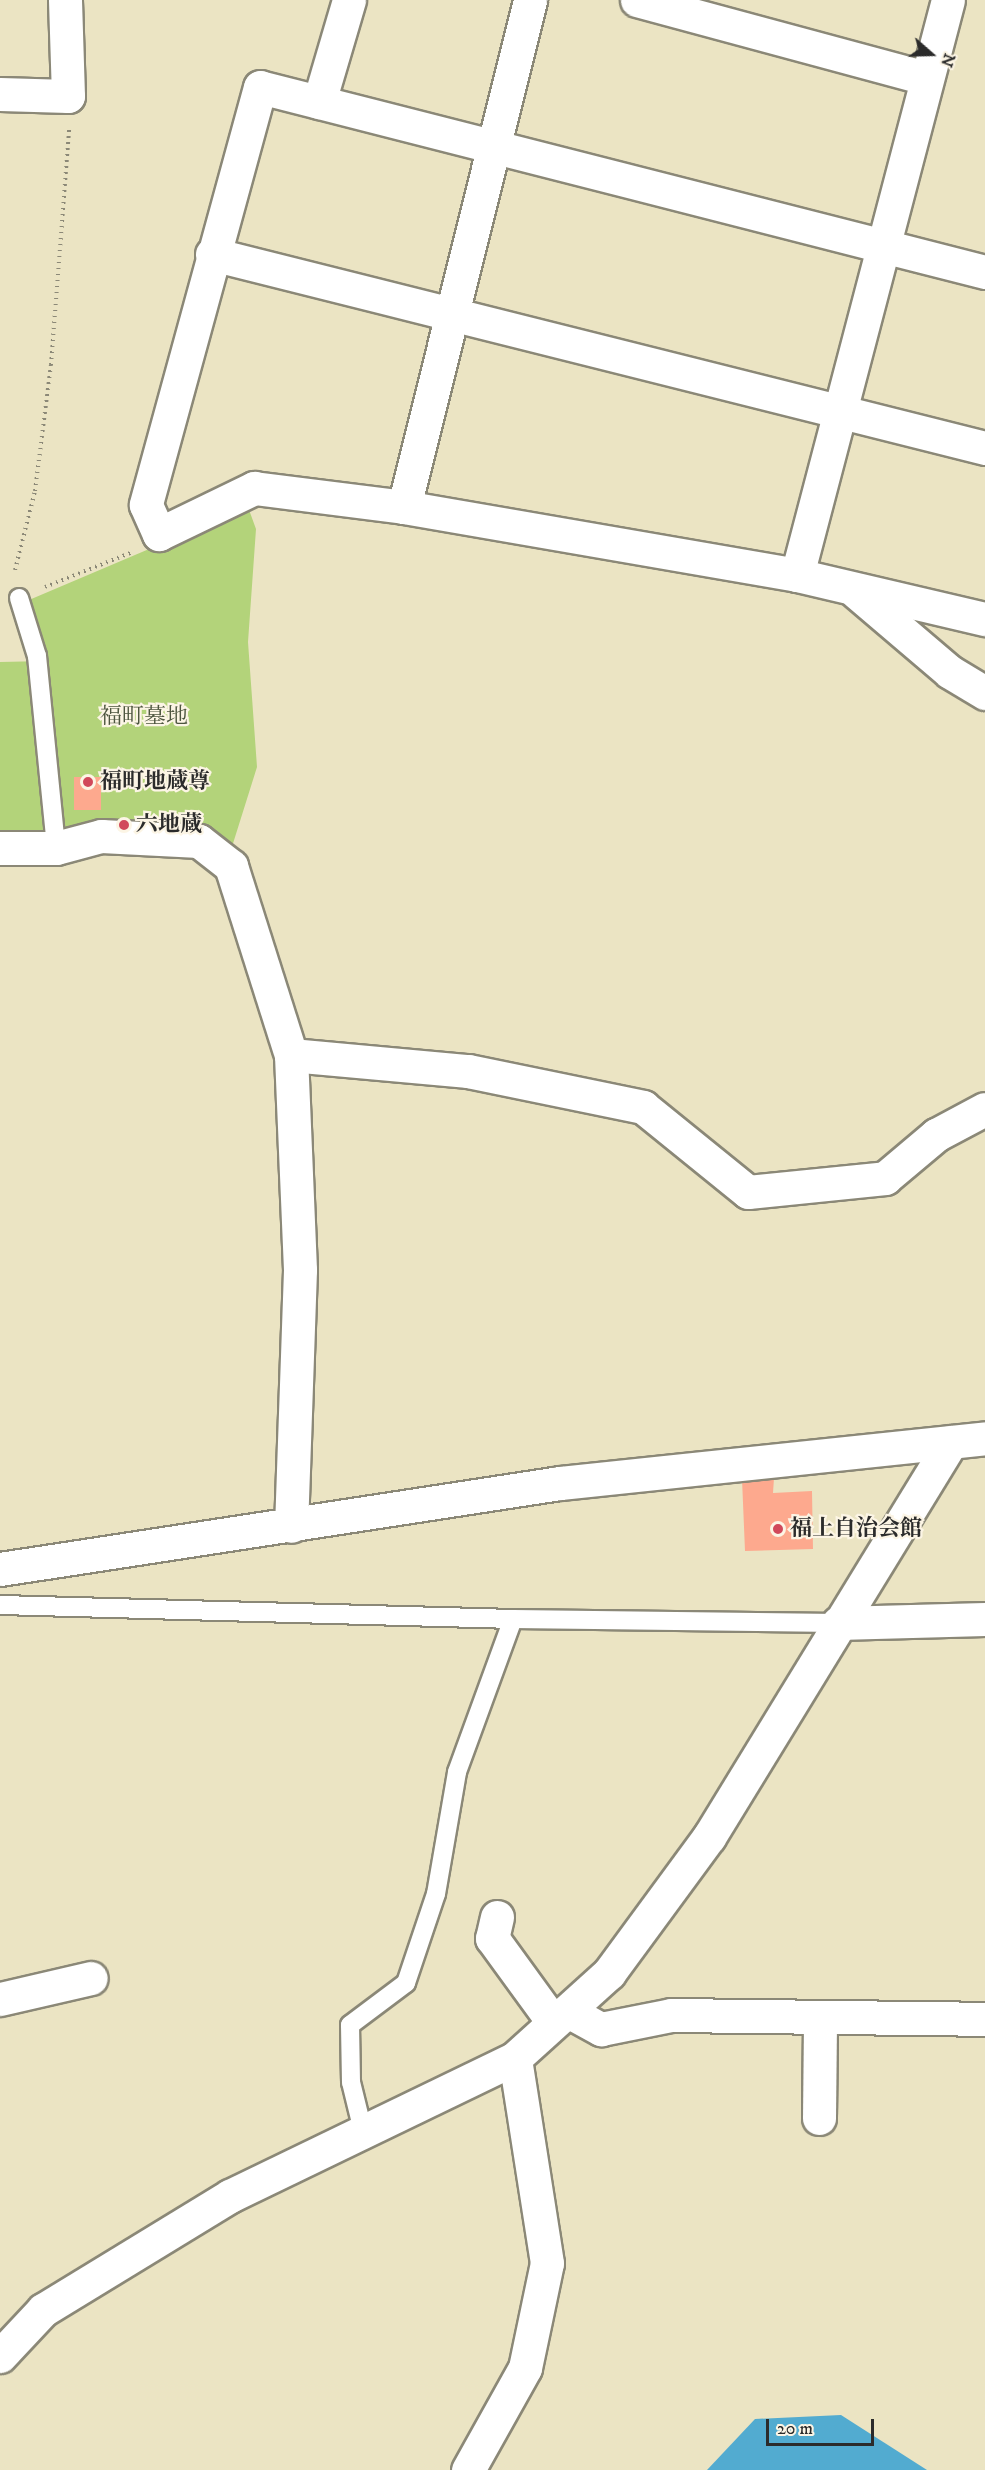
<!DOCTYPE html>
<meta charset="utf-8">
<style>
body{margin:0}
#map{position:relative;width:985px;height:2470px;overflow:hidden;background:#ebe4c3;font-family:"IM FELL DW Pica","Noto Serif JP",serif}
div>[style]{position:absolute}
.green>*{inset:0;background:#b3d37a}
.water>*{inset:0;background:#52abd0}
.building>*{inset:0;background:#fda98e;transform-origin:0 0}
.path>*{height:4px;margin-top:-2px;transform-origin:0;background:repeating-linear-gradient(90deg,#8b8877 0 1.5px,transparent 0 6px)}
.roads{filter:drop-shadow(2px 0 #8b8877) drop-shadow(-2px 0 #8b8877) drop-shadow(0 2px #8b8877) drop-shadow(0 -2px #8b8877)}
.service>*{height:18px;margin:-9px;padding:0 9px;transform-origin:9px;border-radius:9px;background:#fff}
.minor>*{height:33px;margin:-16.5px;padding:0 16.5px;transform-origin:16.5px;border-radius:16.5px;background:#fff}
.dots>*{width:16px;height:16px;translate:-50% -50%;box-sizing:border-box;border:3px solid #fcf5e5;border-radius:50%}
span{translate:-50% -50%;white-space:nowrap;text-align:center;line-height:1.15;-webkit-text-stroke:4.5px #fcf5e5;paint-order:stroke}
.park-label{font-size:22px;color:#4d553f}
.poi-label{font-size:22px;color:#2b2b2b;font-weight:700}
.left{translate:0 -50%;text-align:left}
.north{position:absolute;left:901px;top:24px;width:60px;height:60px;-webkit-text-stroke:4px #fcf5e5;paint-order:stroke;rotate:110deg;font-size:16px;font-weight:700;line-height:24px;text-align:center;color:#2b2b2b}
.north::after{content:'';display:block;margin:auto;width:21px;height:27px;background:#2b2b2b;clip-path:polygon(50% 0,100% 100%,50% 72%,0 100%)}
.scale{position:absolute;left:766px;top:2419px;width:108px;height:27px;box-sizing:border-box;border:3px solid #2b2b2b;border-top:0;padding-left:8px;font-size:18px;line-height:21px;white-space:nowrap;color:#2b2b2b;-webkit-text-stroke:4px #fcf5e5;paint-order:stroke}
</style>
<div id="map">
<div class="green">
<div style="clip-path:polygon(248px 507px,256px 529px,248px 642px,257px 767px,230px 853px,0 839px,0 662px,46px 661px,29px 600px)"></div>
</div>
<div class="water">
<div style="clip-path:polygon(841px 2415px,927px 2470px,707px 2470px,755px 2419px)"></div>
</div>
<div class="building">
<div style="left:101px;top:777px;width:33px;height:27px;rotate:90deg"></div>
<div style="clip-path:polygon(774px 1478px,773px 1493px,812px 1491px,813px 1549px,745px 1551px,742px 1479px)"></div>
</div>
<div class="path">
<div style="left:15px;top:570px;width:81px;rotate:-75.8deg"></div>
<div style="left:35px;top:491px;width:127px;rotate:-82.8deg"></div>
<div style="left:51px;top:365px;width:237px;rotate:-85.6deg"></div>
<div style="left:45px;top:587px;width:92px;rotate:-21.8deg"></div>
</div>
<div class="roads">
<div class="service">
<div style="left:19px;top:598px;width:61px;rotate:72.8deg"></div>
<div style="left:37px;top:656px;width:193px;rotate:84.3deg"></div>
<div style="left:0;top:1605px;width:513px;rotate:1.56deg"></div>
<div style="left:363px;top:2131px;width:50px;rotate:-103.8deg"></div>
<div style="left:351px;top:2082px;width:57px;rotate:-91deg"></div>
<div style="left:350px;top:2025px;width:70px;rotate:-36.9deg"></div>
<div style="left:406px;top:1983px;width:94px;rotate:-71.4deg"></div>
<div style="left:436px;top:1894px;width:124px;rotate:-80.2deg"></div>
<div style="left:457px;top:1772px;width:163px;rotate:-69.9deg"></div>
<div style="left:513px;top:1619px;width:325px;rotate:0.7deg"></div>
</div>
<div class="minor">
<div style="left:637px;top:0;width:300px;rotate:15.1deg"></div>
<div style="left:0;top:94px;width:68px;rotate:1.7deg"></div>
<div style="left:68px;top:96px;width:96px;rotate:-91.8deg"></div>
<div style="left:319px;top:102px;width:106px;rotate:-73.6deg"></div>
<div style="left:212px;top:254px;width:797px;rotate:14.09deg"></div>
<div style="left:985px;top:272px;width:748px;rotate:-165.69deg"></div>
<div style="left:260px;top:87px;width:433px;rotate:105.3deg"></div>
<div style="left:146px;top:505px;width:32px;rotate:66deg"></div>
<div style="left:159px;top:534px;width:106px;rotate:-25.8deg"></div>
<div style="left:254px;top:488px;width:151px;rotate:7.2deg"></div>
<div style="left:404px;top:507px;width:399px;rotate:9.8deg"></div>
<div style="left:797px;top:575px;width:193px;rotate:13.2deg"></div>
<div style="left:404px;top:507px;width:522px;rotate:-76.04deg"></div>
<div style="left:797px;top:575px;width:594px;rotate:-75.29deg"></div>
<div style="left:856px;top:592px;width:123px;rotate:40.4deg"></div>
<div style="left:950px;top:672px;width:41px;rotate:31deg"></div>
<div style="left:0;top:848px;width:56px"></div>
<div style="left:56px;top:848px;width:47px;rotate:-14.9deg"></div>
<div style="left:101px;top:836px;width:98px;rotate:2.9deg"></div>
<div style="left:199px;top:841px;width:41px;rotate:38deg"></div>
<div style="left:231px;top:866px;width:198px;rotate:72.4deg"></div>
<div style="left:291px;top:1055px;width:215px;rotate:87.6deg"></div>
<div style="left:300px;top:1270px;width:256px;rotate:92deg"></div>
<div style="left:291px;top:1055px;width:178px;rotate:5.2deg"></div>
<div style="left:468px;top:1071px;width:179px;rotate:11.6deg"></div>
<div style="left:643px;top:1107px;width:135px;rotate:39deg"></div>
<div style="left:748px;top:1192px;width:138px;rotate:-5.8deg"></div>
<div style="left:885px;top:1178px;width:67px;rotate:-40.1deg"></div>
<div style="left:936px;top:1135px;width:55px;rotate:-28deg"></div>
<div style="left:0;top:1569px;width:567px;rotate:-8.73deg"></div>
<div style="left:560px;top:1483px;width:427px;rotate:-6deg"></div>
<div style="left:838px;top:1623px;width:147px;rotate:-1.6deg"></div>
<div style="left:497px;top:1917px;width:22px;rotate:103deg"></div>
<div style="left:492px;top:1938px;width:104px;rotate:54deg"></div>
<div style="left:0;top:1999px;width:93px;rotate:-13deg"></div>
<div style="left:568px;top:2011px;width:38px;rotate:29deg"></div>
<div style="left:601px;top:2029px;width:71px;rotate:-11.3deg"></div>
<div style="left:671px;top:2015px;width:314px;rotate:0.7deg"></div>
<div style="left:819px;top:2118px;width:97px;rotate:-89.4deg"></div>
<div style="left:0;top:2356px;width:63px;rotate:-46.9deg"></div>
<div style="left:43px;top:2310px;width:219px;rotate:-31.4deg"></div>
<div style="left:230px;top:2196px;width:317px;rotate:-25.8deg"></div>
<div style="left:515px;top:2058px;width:127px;rotate:-42.1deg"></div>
<div style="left:609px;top:1973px;width:169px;rotate:-53.7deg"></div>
<div style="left:709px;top:1837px;width:463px;rotate:-58.5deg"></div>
<div style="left:468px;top:2470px;width:117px;rotate:-60.8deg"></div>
<div style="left:525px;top:2368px;width:107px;rotate:-78.2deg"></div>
<div style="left:547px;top:2263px;width:207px;rotate:-98.9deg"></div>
</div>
</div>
<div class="dots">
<div style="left:88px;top:782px;background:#d1495b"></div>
<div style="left:124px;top:825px;background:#d1495b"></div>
<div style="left:778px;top:1529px;background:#d1495b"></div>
</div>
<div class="park-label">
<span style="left:144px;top:717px">福町墓地</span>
</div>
<div class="poi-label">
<span class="left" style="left:100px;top:782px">福町地蔵尊</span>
<span class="left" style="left:136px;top:825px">六地蔵</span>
<span class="left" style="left:790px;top:1529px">福上自治会館</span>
</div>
<div class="north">N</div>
<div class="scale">20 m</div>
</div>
